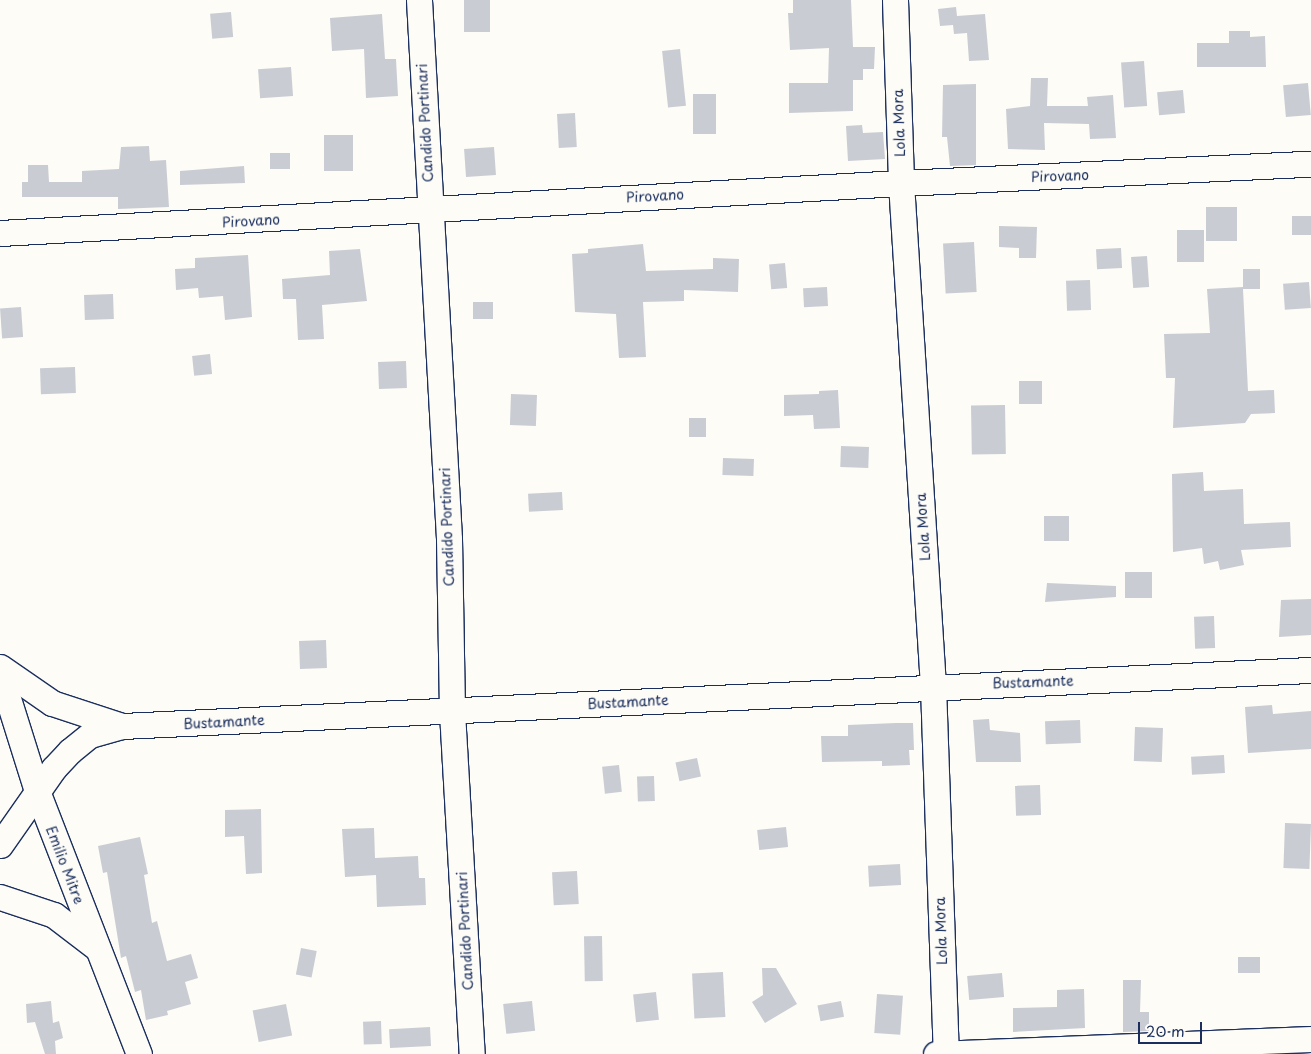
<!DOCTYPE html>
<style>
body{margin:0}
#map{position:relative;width:1311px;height:1054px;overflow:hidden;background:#fdfcf7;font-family:"Playpen Sans",sans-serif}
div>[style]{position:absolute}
.building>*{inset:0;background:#c9ccd3;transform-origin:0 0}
.roads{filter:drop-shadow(1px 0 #1b2f5e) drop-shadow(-1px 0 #1b2f5e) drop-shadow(0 1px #1b2f5e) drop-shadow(0 -1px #1b2f5e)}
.minor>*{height:25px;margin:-12.5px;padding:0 12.5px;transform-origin:12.5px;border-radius:12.5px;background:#fdfcf7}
span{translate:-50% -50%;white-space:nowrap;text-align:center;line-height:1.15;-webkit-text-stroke:4.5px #fdfcf7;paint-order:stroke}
.street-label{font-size:14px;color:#1b2f5e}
.scale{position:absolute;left:1138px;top:1022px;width:64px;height:22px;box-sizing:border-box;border:2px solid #1b2f5e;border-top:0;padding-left:6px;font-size:15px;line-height:18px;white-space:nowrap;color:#1b2f5e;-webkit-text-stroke:4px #fdfcf7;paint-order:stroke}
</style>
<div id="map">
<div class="building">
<div style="left:464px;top:0;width:26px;height:32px"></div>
<div style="clip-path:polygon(793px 0,851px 0,853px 47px,875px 47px,874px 69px,863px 69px,863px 80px,853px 80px,853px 111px,789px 113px,789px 83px,828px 83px,829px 48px,790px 50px,788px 13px,793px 13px)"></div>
<div style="clip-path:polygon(956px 7px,957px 16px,985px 14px,989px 60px,969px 61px,967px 33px,954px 34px,953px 25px,940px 26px,938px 9px)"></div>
<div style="left:231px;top:12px;width:25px;height:21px;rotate:85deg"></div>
<div style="clip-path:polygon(382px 14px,385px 59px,396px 59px,398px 96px,366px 98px,364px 49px,332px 51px,330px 18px)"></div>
<div style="clip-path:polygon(1229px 31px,1250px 31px,1250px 37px,1265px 36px,1266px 67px,1197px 67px,1197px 43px,1229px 43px)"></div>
<div style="left:680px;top:49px;width:57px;height:18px;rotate:84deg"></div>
<div style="left:1144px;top:61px;width:45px;height:23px;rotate:86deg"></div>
<div style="left:291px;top:67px;width:29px;height:33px;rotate:86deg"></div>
<div style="clip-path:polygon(1031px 78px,1048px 78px,1047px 106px,1088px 106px,1087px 97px,1113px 95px,1116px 138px,1090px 139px,1089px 124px,1044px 123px,1045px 150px,1008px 149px,1006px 109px,1030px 106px)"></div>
<div style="left:1308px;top:83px;width:32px;height:25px;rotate:85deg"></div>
<div style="clip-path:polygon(976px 84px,976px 165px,950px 166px,947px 137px,942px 137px,943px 85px)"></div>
<div style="left:1183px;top:90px;width:23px;height:26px;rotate:85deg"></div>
<div style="left:693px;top:94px;width:23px;height:40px"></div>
<div style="left:575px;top:113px;width:34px;height:18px;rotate:87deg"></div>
<div style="clip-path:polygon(862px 125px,863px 133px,883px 132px,885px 159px,848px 161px,846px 126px)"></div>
<div style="left:353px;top:135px;width:36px;height:29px;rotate:90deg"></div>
<div style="clip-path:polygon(149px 146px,150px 161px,166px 160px,169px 207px,118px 209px,118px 197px,22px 197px,22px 182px,28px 182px,28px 165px,48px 165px,49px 182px,82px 182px,82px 171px,119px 169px,121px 147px)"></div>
<div style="left:494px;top:147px;width:28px;height:30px;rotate:86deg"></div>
<div style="left:270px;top:153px;width:20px;height:16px"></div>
<div style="clip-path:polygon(244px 166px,245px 183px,180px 185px,180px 171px)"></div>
<div style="left:1237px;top:207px;width:34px;height:31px;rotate:90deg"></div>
<div style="left:1311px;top:216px;width:19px;height:19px;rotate:90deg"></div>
<div style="clip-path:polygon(999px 226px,1037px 227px,1036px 258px,1019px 258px,1019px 248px,999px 247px)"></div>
<div style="left:1177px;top:230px;width:27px;height:32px"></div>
<div style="left:974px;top:242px;width:50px;height:31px;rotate:87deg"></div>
<div style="clip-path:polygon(643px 244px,646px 271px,713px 269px,713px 258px,739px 259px,738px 292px,684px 290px,684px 301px,643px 302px,646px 357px,619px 358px,616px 314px,575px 312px,572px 254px,588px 253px,588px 249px)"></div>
<div style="left:1121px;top:248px;width:20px;height:25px;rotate:87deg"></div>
<div style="clip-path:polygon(360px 249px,367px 301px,322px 305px,324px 339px,298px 340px,296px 299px,283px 299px,282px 279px,330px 275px,329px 251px)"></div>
<div style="clip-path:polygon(248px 255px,252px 317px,225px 320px,223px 296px,199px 298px,198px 288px,176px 290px,175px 269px,195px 268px,195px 258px)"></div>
<div style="left:1147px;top:256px;width:31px;height:16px;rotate:86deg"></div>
<div style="left:785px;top:263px;width:25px;height:16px;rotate:85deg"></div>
<div style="clip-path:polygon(1243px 269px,1260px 269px,1260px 289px,1243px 289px,1248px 391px,1274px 390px,1275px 413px,1251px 414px,1245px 423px,1173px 428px,1175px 378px,1166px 378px,1164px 334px,1210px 333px,1207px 289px,1243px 287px)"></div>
<div style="left:1090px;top:280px;width:30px;height:24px;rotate:88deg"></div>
<div style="left:1309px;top:282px;width:26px;height:26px;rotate:86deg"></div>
<div style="left:827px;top:287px;width:19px;height:24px;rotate:87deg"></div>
<div style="left:113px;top:294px;width:25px;height:29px;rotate:88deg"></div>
<div style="left:493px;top:302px;width:17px;height:20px;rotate:90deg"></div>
<div style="left:21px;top:307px;width:30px;height:21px;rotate:86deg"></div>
<div style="left:210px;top:354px;width:20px;height:18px;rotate:84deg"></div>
<div style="left:406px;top:361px;width:27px;height:28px;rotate:88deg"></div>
<div style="left:75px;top:367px;width:26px;height:35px;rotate:88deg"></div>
<div style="left:1019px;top:381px;width:23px;height:23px"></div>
<div style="clip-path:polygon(838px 390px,840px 428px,814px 429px,813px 415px,784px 416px,784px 395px,819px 394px,819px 391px)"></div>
<div style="left:511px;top:394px;width:26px;height:31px;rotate:2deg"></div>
<div style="left:1005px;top:405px;width:49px;height:34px;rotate:89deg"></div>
<div style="left:689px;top:418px;width:17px;height:19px"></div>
<div style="left:841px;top:446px;width:28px;height:21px;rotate:2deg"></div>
<div style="left:723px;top:458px;width:31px;height:17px;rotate:2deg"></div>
<div style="clip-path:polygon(1203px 472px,1204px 491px,1243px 489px,1244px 524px,1290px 522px,1291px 547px,1241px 550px,1244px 565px,1220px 570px,1218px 561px,1204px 564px,1202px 548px,1173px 552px,1172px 474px)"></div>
<div style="left:562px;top:492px;width:18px;height:34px;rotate:87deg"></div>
<div style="left:1044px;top:516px;width:25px;height:25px"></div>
<div style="left:1125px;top:572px;width:27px;height:26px"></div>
<div style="clip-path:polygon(1047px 583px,1116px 586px,1116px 597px,1045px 602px)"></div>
<div style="clip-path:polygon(1311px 599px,1311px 635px,1279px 637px,1281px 600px)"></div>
<div style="left:1214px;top:616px;width:32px;height:20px;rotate:88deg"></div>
<div style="left:326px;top:640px;width:28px;height:27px;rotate:88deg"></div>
<div style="clip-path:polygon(1272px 705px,1273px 714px,1311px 711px,1311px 749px,1248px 753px,1245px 707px)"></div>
<div style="clip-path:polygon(989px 719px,990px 730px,1020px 733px,1021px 762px,976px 762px,973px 720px)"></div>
<div style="left:1080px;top:720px;width:23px;height:35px;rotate:88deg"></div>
<div style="clip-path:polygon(896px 723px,913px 723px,914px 750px,909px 750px,910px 765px,882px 766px,882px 761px,822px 762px,821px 736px,848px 736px,848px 725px)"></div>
<div style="left:1135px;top:727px;width:28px;height:34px;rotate:2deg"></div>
<div style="left:1224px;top:755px;width:18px;height:33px;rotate:87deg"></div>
<div style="left:697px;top:758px;width:19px;height:22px;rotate:78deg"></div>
<div style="left:619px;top:765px;width:27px;height:17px;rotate:84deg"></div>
<div style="left:654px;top:776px;width:25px;height:17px;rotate:88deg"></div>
<div style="left:1040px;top:785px;width:30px;height:25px;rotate:88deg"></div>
<div style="clip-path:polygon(261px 809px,262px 873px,246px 874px,244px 836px,225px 837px,225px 810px)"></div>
<div style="left:1285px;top:823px;width:26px;height:45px;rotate:2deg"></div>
<div style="left:786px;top:827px;width:20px;height:29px;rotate:84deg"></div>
<div style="clip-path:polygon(374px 828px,375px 858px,418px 856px,419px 878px,425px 878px,426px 905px,377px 907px,376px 875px,345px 877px,342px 829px)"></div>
<div style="clip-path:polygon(140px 837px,148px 874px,144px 875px,152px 923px,157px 921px,167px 961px,191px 954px,198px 978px,185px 982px,191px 1004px,167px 1011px,168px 1015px,146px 1020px,141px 990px,135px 992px,126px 956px,121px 958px,107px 872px,103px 873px,98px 846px)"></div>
<div style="left:900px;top:864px;width:21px;height:32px;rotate:87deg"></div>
<div style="left:577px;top:871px;width:33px;height:25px;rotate:87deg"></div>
<div style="left:602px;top:936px;width:45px;height:18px;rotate:89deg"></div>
<div style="left:301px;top:948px;width:16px;height:27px;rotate:11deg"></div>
<div style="left:1238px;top:957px;width:22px;height:16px"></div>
<div style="clip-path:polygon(762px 968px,776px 968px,797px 1004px,765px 1023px,752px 1002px,763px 995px)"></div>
<div style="left:723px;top:972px;width:45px;height:31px;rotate:87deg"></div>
<div style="left:1002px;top:973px;width:24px;height:35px;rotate:85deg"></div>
<div style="clip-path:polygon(1123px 980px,1141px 980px,1140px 1012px,1149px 1012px,1149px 1031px,1123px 1032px)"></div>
<div style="clip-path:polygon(1084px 989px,1085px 1028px,1013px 1032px,1013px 1008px,1057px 1007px,1057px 990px)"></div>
<div style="left:656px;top:992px;width:28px;height:23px;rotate:84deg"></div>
<div style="left:877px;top:994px;width:26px;height:39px;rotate:4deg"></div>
<div style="clip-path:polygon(51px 1001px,53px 1023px,59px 1021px,63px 1038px,55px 1041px,56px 1054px,45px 1054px,35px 1022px,27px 1023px,26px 1004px)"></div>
<div style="left:532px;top:1001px;width:30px;height:29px;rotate:84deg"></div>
<div style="left:841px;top:1001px;width:16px;height:24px;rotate:79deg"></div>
<div style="left:286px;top:1004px;width:32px;height:34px;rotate:79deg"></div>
<div style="left:381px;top:1021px;width:23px;height:18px;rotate:88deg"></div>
<div style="left:430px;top:1027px;width:19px;height:41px;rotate:87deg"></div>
</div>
<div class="roads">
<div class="minor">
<div style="left:419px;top:0;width:540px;rotate:86.81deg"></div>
<div style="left:449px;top:539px;width:173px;rotate:89deg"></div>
<div style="left:452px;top:712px;width:343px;rotate:86.7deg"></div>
<div style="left:895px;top:0;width:183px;rotate:88.1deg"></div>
<div style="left:901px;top:183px;width:504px;rotate:86.36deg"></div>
<div style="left:933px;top:686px;width:368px;rotate:88deg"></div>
<div style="left:0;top:233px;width:902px;rotate:-3.18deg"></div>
<div style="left:901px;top:183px;width:410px;rotate:-2.7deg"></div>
<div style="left:0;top:667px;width:63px;rotate:34.7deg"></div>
<div style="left:52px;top:703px;width:74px;rotate:18.2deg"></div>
<div style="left:0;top:673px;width:124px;rotate:72.6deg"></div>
<div style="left:37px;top:791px;width:282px;rotate:68.8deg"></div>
<div style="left:0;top:845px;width:94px;rotate:-55deg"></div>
<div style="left:54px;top:768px;width:23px;rotate:-47deg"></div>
<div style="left:70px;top:751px;width:26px;rotate:-39deg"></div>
<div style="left:90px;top:735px;width:33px;rotate:-16deg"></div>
<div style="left:122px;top:726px;width:1190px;rotate:-2.7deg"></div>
<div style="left:0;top:897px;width:57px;rotate:18.4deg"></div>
<div style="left:54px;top:915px;width:54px;rotate:37.5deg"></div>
<div style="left:936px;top:1054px;width:375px;rotate:-2.3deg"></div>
</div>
</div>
<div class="street-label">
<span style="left:425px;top:123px;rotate:-93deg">Candido Portinari</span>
<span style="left:899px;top:123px;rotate:-92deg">Lola Mora</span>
<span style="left:1060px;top:176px;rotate:-2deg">Pirovano</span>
<span style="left:655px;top:196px;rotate:-3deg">Pirovano</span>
<span style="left:251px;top:221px;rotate:-3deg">Pirovano</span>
<span style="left:447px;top:527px;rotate:-92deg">Candido Portinari</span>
<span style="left:923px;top:527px;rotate:-94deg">Lola Mora</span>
<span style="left:1033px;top:682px;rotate:-2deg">Bustamante</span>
<span style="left:628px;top:702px;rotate:-3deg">Bustamante</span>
<span style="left:224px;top:722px;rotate:-3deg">Bustamante</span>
<span style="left:65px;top:865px;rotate:69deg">Emilio Mitre</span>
<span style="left:465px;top:931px;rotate:-93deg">Candido Portinari</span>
<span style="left:941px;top:931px;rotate:-92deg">Lola Mora</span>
</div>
<div class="scale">20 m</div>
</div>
